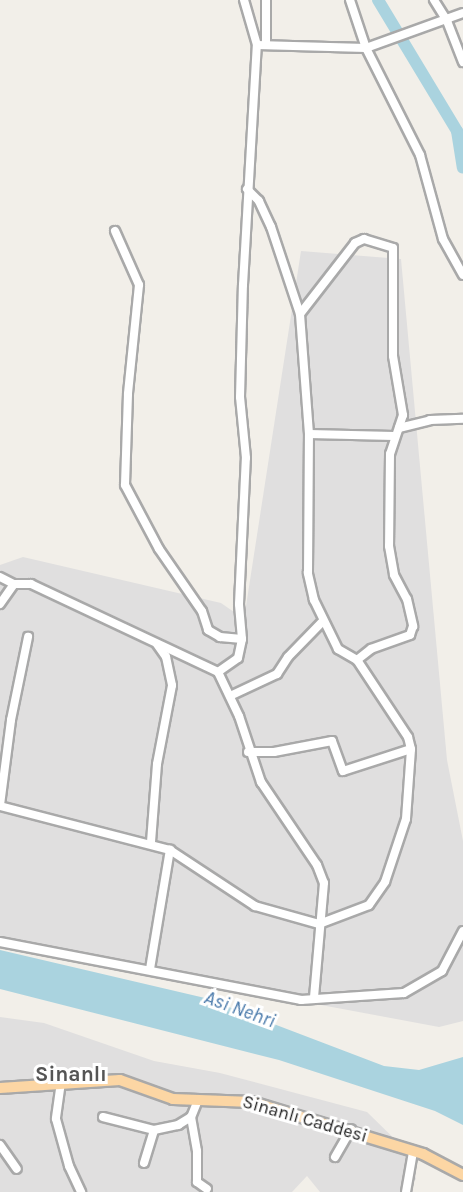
<!DOCTYPE html>
<meta charset="utf-8">
<style>
body{margin:0}
#map{position:relative;width:463px;height:1192px;overflow:hidden;background:#f2efe9;font-family:Karla,sans-serif}
div>[style]{position:absolute}
.residential>*{inset:0;background:#e0dfdf}
.water>*{inset:0;background:#aad3df}
.river>*{height:12px;margin:-6px;padding:0 6px;transform-origin:6px;border-radius:6px;background:#aad3df}
.roads{filter:drop-shadow(2px 0 #a9a9a9) drop-shadow(-2px 0 #a9a9a9) drop-shadow(0 2px #a9a9a9) drop-shadow(0 -2px #a9a9a9)}
.minor>*{height:8px;margin:-4px;padding:0 4px;transform-origin:4px;border-radius:4px;background:#fff}
.major>*{height:10px;margin:-5px;padding:0 5px;transform-origin:5px;border-radius:5px;background:#fcd6a4}
span{translate:-50% -50%;white-space:nowrap;text-align:center;line-height:1.15;-webkit-text-stroke:6px #fff;paint-order:stroke}
.street-label{font-size:18px;color:#222}
.water-label{font-size:20px;color:#4a7aab;font-style:italic}
.quarter-label{font-size:21px;color:#555;font-weight:700}
</style>
<div id="map">
<div class="residential">
<div style="clip-path:polygon(301px 251px,401px 259px,447px 760px,463px 841px,463px 1021px,439px 1027px,0 945px,0 565px,23px 557px,221px 603px,244px 619px)"></div>
<div style="clip-path:polygon(0 1017px,44px 1023px,154px 1061px,220px 1073px,367px 1112px,410px 1154px,416px 1179px,404px 1192px,320px 1192px,307px 1176px,292px 1192px,0 1192px)"></div>
</div>
<div class="water">
<div style="clip-path:polygon(0 950px,205px 998px,384px 1066px,419px 1070px,463px 1057px,463px 1125px,435px 1111px,279px 1060px,0 989px)"></div>
</div>
<div class="river">
<div style="left:378px;top:0;width:153px;rotate:58.9deg"></div>
<div style="left:457px;top:131px;width:37px;rotate:81deg"></div>
</div>
<div class="roads">
<div class="minor">
<div style="left:350px;top:0;width:51px;rotate:71.6deg"></div>
<div style="left:366px;top:48px;width:120px;rotate:63.2deg"></div>
<div style="left:420px;top:155px;width:87px;rotate:74.7deg"></div>
<div style="left:443px;top:239px;width:41px;rotate:60.9deg"></div>
<div style="left:434px;top:0;width:25px;rotate:58deg"></div>
<div style="left:447px;top:21px;width:44px;rotate:68.7deg"></div>
<div style="left:257px;top:45px;width:109px;rotate:1.6deg"></div>
<div style="left:366px;top:48px;width:103px;rotate:-19.8deg"></div>
<div style="left:266px;top:45px;width:45px;rotate:-90deg"></div>
<div style="left:115px;top:231px;width:59px;rotate:66deg"></div>
<div style="left:139px;top:285px;width:110px;rotate:95.8deg"></div>
<div style="left:128px;top:394px;width:91px;rotate:91.9deg"></div>
<div style="left:125px;top:485px;width:72px;rotate:62deg"></div>
<div style="left:159px;top:549px;width:75px;rotate:55.3deg"></div>
<div style="left:202px;top:611px;width:20px;rotate:72deg"></div>
<div style="left:208px;top:630px;width:14px;rotate:30deg"></div>
<div style="left:220px;top:637px;width:22px;rotate:5deg"></div>
<div style="left:300px;top:314px;width:90px;rotate:-52.2deg"></div>
<div style="left:355px;top:243px;width:10px;rotate:-24deg"></div>
<div style="left:364px;top:239px;width:30px;rotate:17deg"></div>
<div style="left:393px;top:248px;width:108px;rotate:90deg"></div>
<div style="left:393px;top:356px;width:60px;rotate:80.4deg"></div>
<div style="left:403px;top:415px;width:41px;rotate:108.4deg"></div>
<div style="left:390px;top:454px;width:92px;rotate:90.6deg"></div>
<div style="left:389px;top:546px;width:29px;rotate:80deg"></div>
<div style="left:394px;top:575px;width:27px;rotate:62deg"></div>
<div style="left:407px;top:599px;width:28px;rotate:77deg"></div>
<div style="left:413px;top:626px;width:9px;rotate:108deg"></div>
<div style="left:410px;top:635px;width:41px;rotate:160.3deg"></div>
<div style="left:371px;top:649px;width:18px;rotate:142deg"></div>
<div style="left:399px;top:428px;width:32px;rotate:-14deg"></div>
<div style="left:430px;top:420px;width:33px;rotate:-2deg"></div>
<div style="left:309px;top:434px;width:85px;rotate:1.3deg"></div>
<div style="left:0;top:577px;width:16px;rotate:27deg"></div>
<div style="left:0;top:604px;width:24px;rotate:-55deg"></div>
<div style="left:14px;top:584px;width:17px"></div>
<div style="left:31px;top:584px;width:207px;rotate:25.2deg"></div>
<div style="left:218px;top:672px;width:24px;rotate:-35deg"></div>
<div style="left:238px;top:658px;width:19px;rotate:-78deg"></div>
<div style="left:242px;top:639px;width:35px;rotate:-95deg"></div>
<div style="left:239px;top:604px;width:146px;rotate:-87.3deg"></div>
<div style="left:246px;top:458px;width:61px;rotate:-95.6deg"></div>
<div style="left:240px;top:397px;width:112px;rotate:-88.5deg"></div>
<div style="left:243px;top:285px;width:240px;rotate:-86.7deg"></div>
<div style="left:257px;top:45px;width:47px;rotate:-106.1deg"></div>
<div style="left:218px;top:672px;width:49px;rotate:64.5deg"></div>
<div style="left:239px;top:716px;width:70px;rotate:71.6deg"></div>
<div style="left:261px;top:782px;width:100px;rotate:56deg"></div>
<div style="left:317px;top:865px;width:19px;rotate:69deg"></div>
<div style="left:324px;top:883px;width:115px;rotate:95deg"></div>
<div style="left:230px;top:696px;width:52px;rotate:-25.1deg"></div>
<div style="left:277px;top:674px;width:20px;rotate:-57deg"></div>
<div style="left:288px;top:657px;width:49px;rotate:-45.8deg"></div>
<div style="left:248px;top:752px;width:26px"></div>
<div style="left:274px;top:752px;width:59px;rotate:-10.7deg"></div>
<div style="left:332px;top:741px;width:32px;rotate:70deg"></div>
<div style="left:343px;top:771px;width:71px;rotate:-17.9deg"></div>
<div style="left:0;top:805px;width:86px;rotate:-82.6deg"></div>
<div style="left:11px;top:720px;width:85px;rotate:-78.4deg"></div>
<div style="left:0;top:806px;width:176px;rotate:14.5deg"></div>
<div style="left:170px;top:850px;width:102px;rotate:33.4deg"></div>
<div style="left:255px;top:906px;width:66px;rotate:15.7deg"></div>
<div style="left:319px;top:924px;width:53px;rotate:-20.8deg"></div>
<div style="left:369px;top:905px;width:28px;rotate:-55deg"></div>
<div style="left:385px;top:882px;width:66px;rotate:-71.6deg"></div>
<div style="left:406px;top:819px;width:70px;rotate:-85.9deg"></div>
<div style="left:411px;top:749px;width:12px;rotate:-104deg"></div>
<div style="left:408px;top:737px;width:92px;rotate:-123.5deg"></div>
<div style="left:357px;top:660px;width:22px;rotate:-150deg"></div>
<div style="left:338px;top:649px;width:55px;rotate:-116.1deg"></div>
<div style="left:314px;top:600px;width:28px;rotate:-103deg"></div>
<div style="left:308px;top:573px;width:139px;rotate:-89.6deg"></div>
<div style="left:309px;top:434px;width:120px;rotate:-94.3deg"></div>
<div style="left:300px;top:314px;width:92px;rotate:-108.4deg"></div>
<div style="left:271px;top:227px;width:29px;rotate:-115deg"></div>
<div style="left:259px;top:201px;width:17px;rotate:-135deg"></div>
<div style="left:151px;top:842px;width:78px;rotate:-85.6deg"></div>
<div style="left:157px;top:764px;width:80px;rotate:-79.2deg"></div>
<div style="left:172px;top:685px;width:29px;rotate:-102deg"></div>
<div style="left:166px;top:657px;width:16px;rotate:-125deg"></div>
<div style="left:0;top:942px;width:307px;rotate:10.9deg"></div>
<div style="left:301px;top:1000px;width:103px;rotate:-3.9deg"></div>
<div style="left:404px;top:993px;width:44px;rotate:-30.1deg"></div>
<div style="left:442px;top:971px;width:45px;rotate:-62.3deg"></div>
<div style="left:150px;top:969px;width:121px;rotate:-80.5deg"></div>
<div style="left:61px;top:1082px;width:37px;rotate:98deg"></div>
<div style="left:56px;top:1119px;width:49px;rotate:74.5deg"></div>
<div style="left:69px;top:1166px;width:29px;rotate:65deg"></div>
<div style="left:198px;top:1100px;width:18px;rotate:112deg"></div>
<div style="left:191px;top:1117px;width:35px;rotate:80deg"></div>
<div style="left:197px;top:1151px;width:31px;rotate:90deg"></div>
<div style="left:197px;top:1182px;width:12px;rotate:35deg"></div>
<div style="left:103px;top:1117px;width:53px;rotate:14.3deg"></div>
<div style="left:154px;top:1130px;width:25px;rotate:-12deg"></div>
<div style="left:178px;top:1125px;width:15px;rotate:-32deg"></div>
<div style="left:0;top:1145px;width:29px;rotate:55deg"></div>
<div style="left:335px;top:1157px;width:32px;rotate:-60deg"></div>
<div style="left:144px;top:1163px;width:34px;rotate:-73deg"></div>
<div style="left:406px;top:1192px;width:41px;rotate:-80.1deg"></div>
</div>
<div class="major">
<div style="left:0;top:1088px;width:120px;rotate:-3.8deg"></div>
<div style="left:120px;top:1080px;width:56px;rotate:19.7deg"></div>
<div style="left:173px;top:1099px;width:79px;rotate:2.2deg"></div>
<div style="left:252px;top:1102px;width:179px;rotate:16.9deg"></div>
<div style="left:423px;top:1154px;width:45px;rotate:27.7deg"></div>
</div>
</div>
<div class="street-label">
<span style="left:305px;top:1119px;rotate:16deg">Sinanlı Caddesi</span>
</div>
<div class="water-label">
<span style="left:240px;top:1009px;rotate:20deg">Asi Nehri</span>
</div>
<div class="quarter-label">
<span style="left:71px;top:1074px">Sinanlı</span>
</div>
</div>
